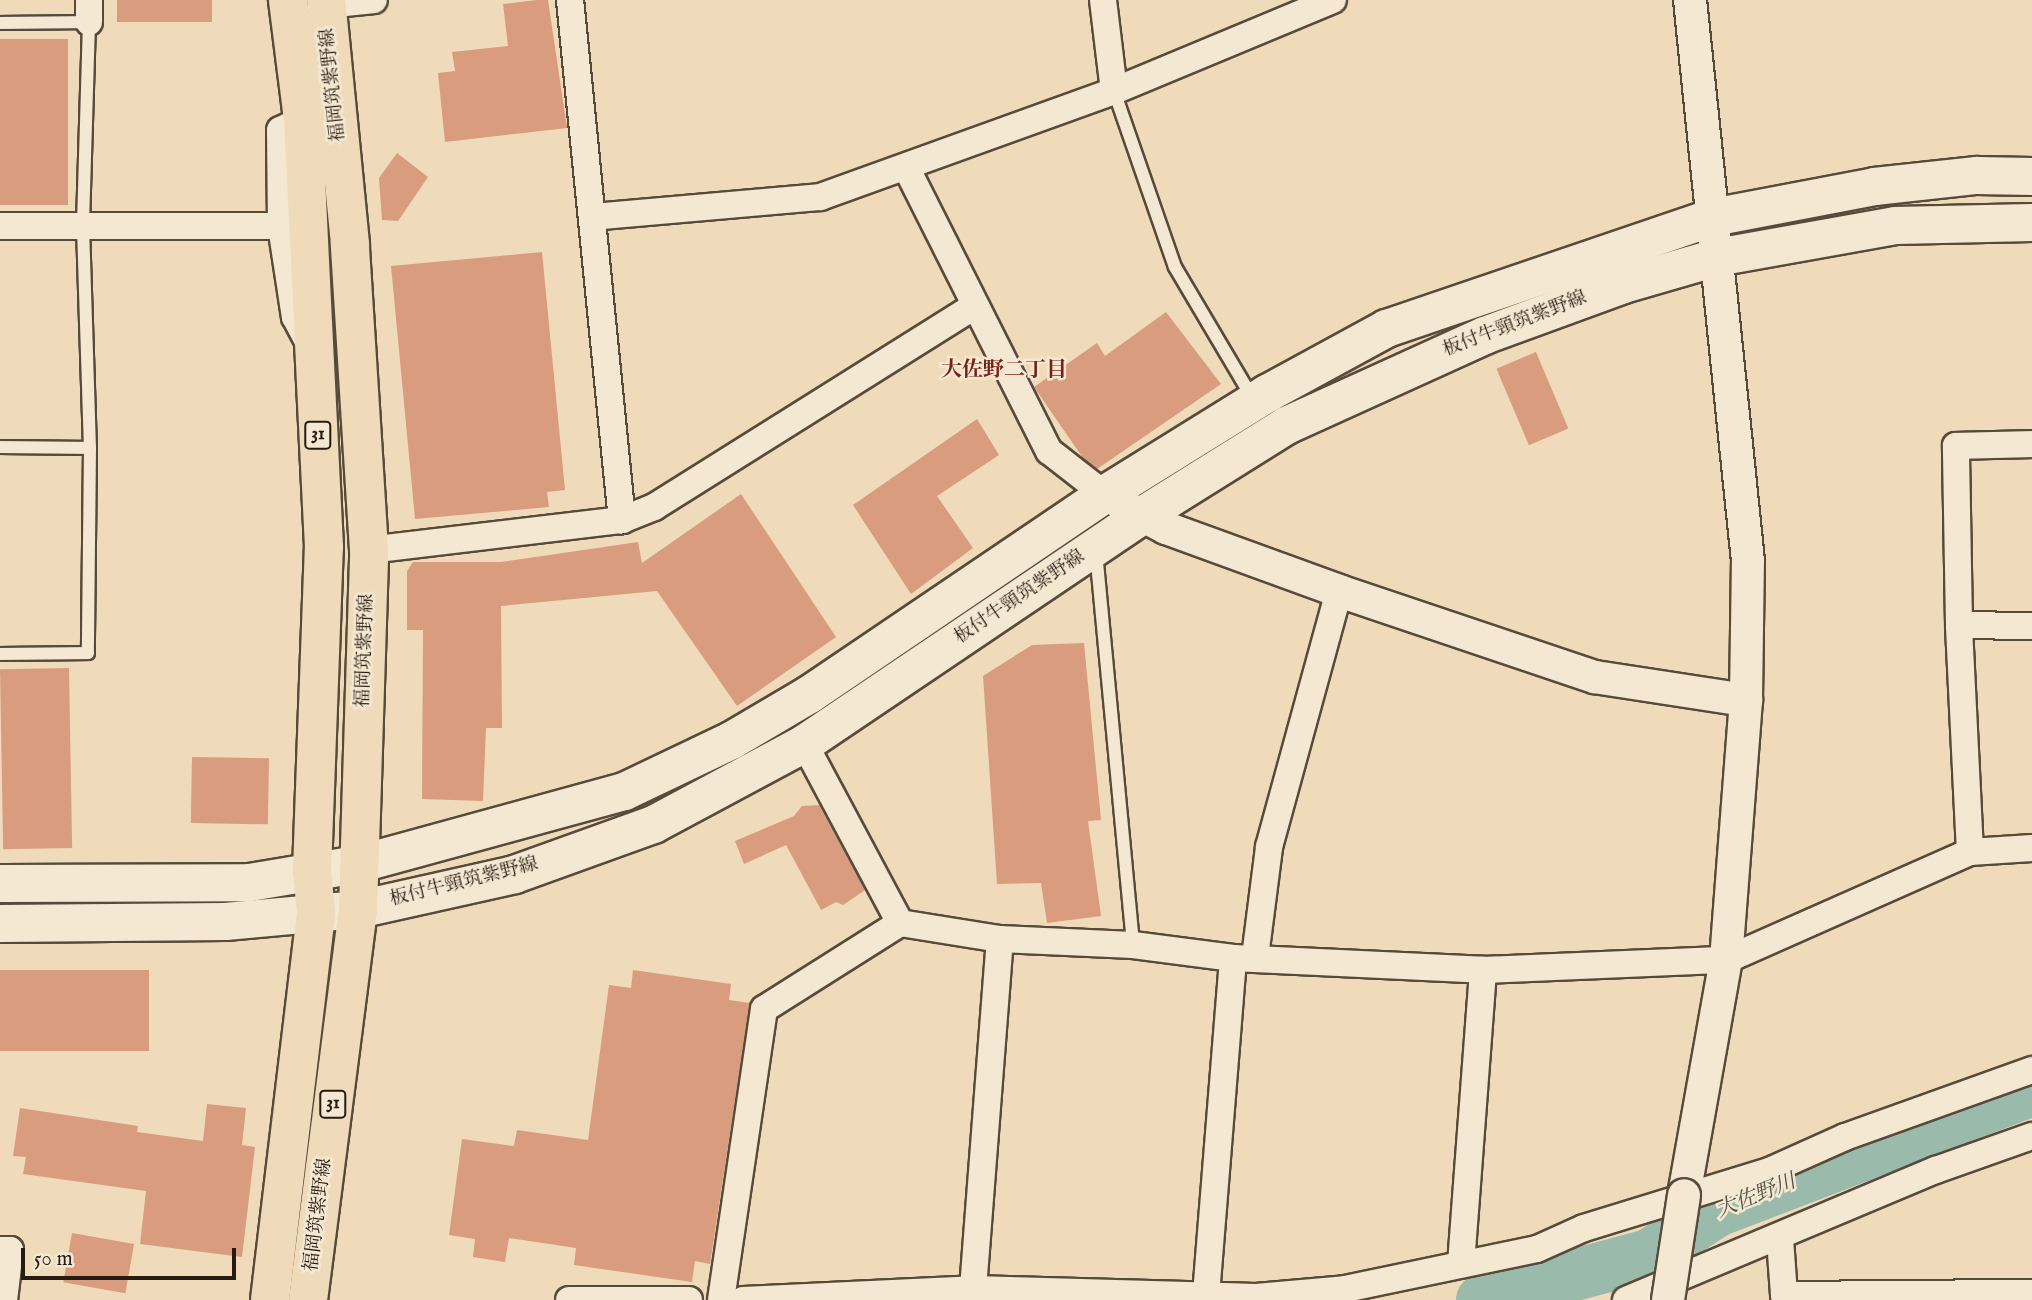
<!DOCTYPE html>
<meta charset="utf-8">
<style>
body{margin:0}
#map{position:relative;width:2032px;height:1300px;overflow:hidden;background:#efdbb9;font-family:"IM FELL English","Noto Serif JP",serif}
div>[style]{position:absolute}
.river>*{height:52px;margin:-26px;padding:0 26px;transform-origin:26px;border-radius:26px;background:#9abbab}
.building>*{inset:0;background:#d99c7e;transform-origin:0 0}
.roads{filter:drop-shadow(2px 0 #584a3b) drop-shadow(-2px 0 #584a3b) drop-shadow(0 2px #584a3b) drop-shadow(0 -2px #584a3b)}
.service>*{height:12px;margin:-6px;padding:0 6px;transform-origin:6px;border-radius:6px;background:#f5e8d2}
.minor>*{height:26px;margin:-13px;padding:0 13px;transform-origin:13px;border-radius:13px;background:#f5e8d2}
.tertiary>*{height:32px;margin:-16px;padding:0 16px;transform-origin:16px;border-radius:16px;background:#f5e8d2}
.secondary>*{height:37px;margin:-18.5px;padding:0 18.5px;transform-origin:18.5px;border-radius:18.5px;background:#f5e8d2}
.primary>*{height:38px;margin:-19px;padding:0 19px;transform-origin:19px;border-radius:19px;background:#efdbb9}
.bridges{filter:drop-shadow(2px 0 #584a3b) drop-shadow(-2px 0 #584a3b) drop-shadow(0 2px #584a3b) drop-shadow(0 -2px #584a3b)}
.tertiary-bridge>*{height:32px;margin:-16px;padding:0 16px;transform-origin:16px;border-radius:16px;background:#f5e8d2}
span{translate:-50% -50%;white-space:nowrap;text-align:center;line-height:1.15;-webkit-text-stroke:5px #f5e8d2;paint-order:stroke}
.shield-label span{padding:2px 5px;background:#f5e8d2;border:2px solid;border-radius:5px;-webkit-text-stroke-width:0}
.shield-label{font-size:18px;color:#261a11;font-weight:700}
.street-label{font-size:19px;color:#261a11}
.neighbourhood-label{font-size:21px;color:#7a1f14;font-weight:700}
.water-label{font-size:21px;color:#4f5247;font-style:italic}
.scale{position:absolute;left:21px;top:1248px;width:215px;height:32px;box-sizing:border-box;border:4px solid #261a11;border-top:0;padding-left:9px;font-size:21px;line-height:24px;white-space:nowrap;color:#261a11;-webkit-text-stroke:5px #f5e8d2;paint-order:stroke}
</style>
<div id="map">
<div class="river">
<div style="left:1482px;top:1300px;width:173px;rotate:-15.1deg"></div>
<div style="left:1649px;top:1255px;width:81px;rotate:-32.9deg"></div>
<div style="left:1717px;top:1211px;width:337px;rotate:-21deg"></div>
</div>
<div class="building">
<div style="left:117px;top:0;width:95px;height:22px"></div>
<div style="clip-path:polygon(537px 0,548px 0,567px 128px,445px 142px,438px 73px,455px 71px,452px 52px,508px 46px,503px 4px)"></div>
<div style="left:0;top:39px;width:68px;height:166px"></div>
<div style="clip-path:polygon(397px 153px,428px 177px,398px 221px,382px 220px,379px 178px)"></div>
<div style="clip-path:polygon(542px 252px,565px 490px,547px 492px,549px 507px,415px 519px,391px 266px)"></div>
<div style="clip-path:polygon(1166px 312px,1221px 384px,1097px 469px,1083px 458px,1034px 387px,1097px 343px,1105px 356px)"></div>
<div style="left:1536px;top:352px;width:83px;height:43px;rotate:67deg"></div>
<div style="clip-path:polygon(977px 419px,999px 455px,937px 496px,973px 548px,911px 594px,853px 505px)"></div>
<div style="clip-path:polygon(741px 494px,836px 637px,737px 706px,657px 591px,501px 606px,502px 728px,486px 728px,483px 801px,422px 799px,423px 630px,407px 630px,407px 571px,413px 562px,501px 562px,638px 542px,642px 563px)"></div>
<div style="clip-path:polygon(1084px 643px,1101px 820px,1088px 821px,1101px 916px,1047px 923px,1041px 883px,997px 884px,983px 676px,1032px 645px)"></div>
<div style="left:69px;top:668px;width:180px;height:69px;rotate:89deg"></div>
<div style="left:192px;top:757px;width:77px;height:66px;rotate:1deg"></div>
<div style="clip-path:polygon(819px 805px,865px 890px,843px 905px,836px 902px,821px 910px,786px 845px,744px 864px,735px 841px,794px 816px,802px 806px)"></div>
<div style="left:0;top:970px;width:149px;height:81px"></div>
<div style="clip-path:polygon(633px 970px,731px 984px,729px 1000px,750px 1003px,710px 1264px,695px 1261px,692px 1282px,574px 1265px,576px 1248px,509px 1238px,505px 1262px,473px 1257px,475px 1239px,449px 1235px,462px 1139px,514px 1146px,517px 1130px,588px 1140px,609px 985px,631px 988px)"></div>
<div style="clip-path:polygon(207px 1104px,246px 1108px,242px 1145px,255px 1147px,242px 1257px,140px 1244px,146px 1191px,23px 1174px,26px 1157px,13px 1156px,20px 1108px,138px 1126px,137px 1132px,203px 1141px)"></div>
<div style="left:72px;top:1233px;width:63px;height:50px;rotate:10deg"></div>
</div>
<div class="roads">
<div class="service">
<div style="left:0;top:23px;width:89px;rotate:-0.6deg"></div>
<div style="left:89px;top:22px;width:205px;rotate:91.7deg"></div>
<div style="left:83px;top:227px;width:221px;rotate:88.2deg"></div>
<div style="left:90px;top:448px;width:205px;rotate:90.6deg"></div>
<div style="left:88px;top:653px;width:88px;rotate:179.3deg"></div>
<div style="left:1114px;top:91px;width:186px;rotate:70.9deg"></div>
<div style="left:1175px;top:267px;width:151px;rotate:59.4deg"></div>
<div style="left:0;top:447px;width:90px;rotate:0.6deg"></div>
<div style="left:1096px;top:552px;width:395px;rotate:84.6deg"></div>
</div>
<div class="minor">
<div style="left:89px;top:0;width:22px;rotate:90deg"></div>
<div style="left:570px;top:0;width:523px;rotate:84.29deg"></div>
<div style="left:1103px;top:0;width:92px;rotate:83.1deg"></div>
<div style="left:326px;top:5px;width:48px;rotate:-5.9deg"></div>
<div style="left:303px;top:119px;width:25px;rotate:154deg"></div>
<div style="left:280px;top:130px;width:96px;rotate:89.4deg"></div>
<div style="left:281px;top:226px;width:92px;rotate:81.3deg"></div>
<div style="left:295px;top:317px;width:24px;rotate:62deg"></div>
<div style="left:906px;top:167px;width:318px;rotate:63.3deg"></div>
<div style="left:1049px;top:451px;width:70px;rotate:38deg"></div>
<div style="left:592px;top:217px;width:229px;rotate:-5deg"></div>
<div style="left:820px;top:197px;width:313px;rotate:-19.8deg"></div>
<div style="left:1114px;top:91px;width:237px;rotate:-22.6deg"></div>
<div style="left:0;top:226px;width:281px"></div>
<div style="left:369px;top:550px;width:255px;rotate:-6.8deg"></div>
<div style="left:622px;top:520px;width:35px;rotate:-22deg"></div>
<div style="left:654px;top:507px;width:379px;rotate:-32.1deg"></div>
<div style="left:1959px;top:625px;width:73px;rotate:0.8deg"></div>
<div style="left:804px;top:743px;width:204px;rotate:61.9deg"></div>
<div style="left:1970px;top:852px;width:227px;rotate:-92.8deg"></div>
<div style="left:1959px;top:625px;width:179px;rotate:-91deg"></div>
<div style="left:1956px;top:446px;width:76px;rotate:-1.5deg"></div>
<div style="left:1255px;top:957px;width:111px;rotate:-82.7deg"></div>
<div style="left:1269px;top:847px;width:265px;rotate:-74.7deg"></div>
<div style="left:1780px;top:1239px;width:56px;rotate:85.9deg"></div>
<div style="left:1784px;top:1295px;width:248px;rotate:-0.5deg"></div>
<div style="left:0;top:1250px;width:10px"></div>
<div style="left:10px;top:1250px;width:50px;rotate:96.8deg"></div>
<div style="left:1461px;top:1264px;width:295px;rotate:-85.7deg"></div>
<div style="left:973px;top:1289px;width:351px;rotate:-85.6deg"></div>
<div style="left:1206px;top:1295px;width:338px;rotate:-85.4deg"></div>
<div style="left:569px;top:1300px;width:120px"></div>
<div style="left:721px;top:1300px;width:294px;rotate:-81.6deg"></div>
<div style="left:764px;top:1009px;width:161px;rotate:-32.3deg"></div>
<div style="left:900px;top:923px;width:101px;rotate:9.1deg"></div>
<div style="left:1000px;top:939px;width:133px;rotate:2.6deg"></div>
<div style="left:1133px;top:945px;width:101px;rotate:7.4deg"></div>
<div style="left:1233px;top:958px;width:250px;rotate:2.7deg"></div>
<div style="left:1483px;top:970px;width:243px;rotate:-2.4deg"></div>
<div style="left:1726px;top:960px;width:267px;rotate:-23.9deg"></div>
<div style="left:1970px;top:852px;width:62px;rotate:-3.7deg"></div>
<div style="left:743px;top:1300px;width:230px;rotate:-2.7deg"></div>
<div style="left:973px;top:1289px;width:283px;rotate:1.6deg"></div>
<div style="left:1256px;top:1297px;width:89px;rotate:-5.1deg"></div>
<div style="left:1345px;top:1289px;width:196px;rotate:-11.8deg"></div>
<div style="left:1537px;top:1249px;width:51px;rotate:-24.1deg"></div>
<div style="left:1584px;top:1228px;width:194px;rotate:-17.1deg"></div>
<div style="left:1769px;top:1171px;width:83px;rotate:-24.1deg"></div>
<div style="left:1845px;top:1137px;width:199px;rotate:-19.7deg"></div>
<div style="left:1626px;top:1300px;width:336px;rotate:-22.8deg"></div>
<div style="left:1936px;top:1170px;width:102px;rotate:-19.5deg"></div>
</div>
<div class="tertiary">
<div style="left:1122px;top:505px;width:50px;rotate:27.6deg"></div>
<div style="left:1166px;top:528px;width:184px;rotate:20deg"></div>
<div style="left:1339px;top:591px;width:270px;rotate:18.6deg"></div>
<div style="left:1595px;top:677px;width:153px;rotate:8.7deg"></div>
<div style="left:1684px;top:1195px;width:239px;rotate:-79.9deg"></div>
<div style="left:1726px;top:960px;width:261px;rotate:-85.6deg"></div>
<div style="left:1746px;top:700px;width:139px;rotate:-89.2deg"></div>
<div style="left:1748px;top:561px;width:564px;rotate:-95.9deg"></div>
</div>
<div class="secondary">
<div style="left:0;top:883px;width:249px;rotate:-0.2deg"></div>
<div style="left:249px;top:882px;width:109px;rotate:-9.5deg"></div>
<div style="left:357px;top:864px;width:277px;rotate:-15.3deg"></div>
<div style="left:624px;top:791px;width:119px;rotate:-25.5deg"></div>
<div style="left:731px;top:740px;width:91px;rotate:-30.5deg"></div>
<div style="left:809px;top:694px;width:356px;rotate:-34.1deg"></div>
<div style="left:1104px;top:494px;width:192px;rotate:-31.8deg"></div>
<div style="left:1267px;top:393px;width:136px;rotate:-28.6deg"></div>
<div style="left:1386px;top:328px;width:344px;rotate:-18.8deg"></div>
<div style="left:1712px;top:217px;width:165px;rotate:-10.8deg"></div>
<div style="left:1874px;top:186px;width:103px;rotate:-6.2deg"></div>
<div style="left:1976px;top:175px;width:56px;rotate:1deg"></div>
<div style="left:0;top:923px;width:225px;rotate:-0.5deg"></div>
<div style="left:225px;top:921px;width:134px;rotate:-5.2deg"></div>
<div style="left:358px;top:909px;width:160px;rotate:-12.6deg"></div>
<div style="left:514px;top:874px;width:148px;rotate:-19.8deg"></div>
<div style="left:653px;top:824px;width:171px;rotate:-28.2deg"></div>
<div style="left:804px;top:743px;width:408px;rotate:-34deg"></div>
<div style="left:1142px;top:515px;width:170px;rotate:-32deg"></div>
<div style="left:1286px;top:425px;width:217px;rotate:-24.4deg"></div>
<div style="left:1484px;top:335px;width:148px;rotate:-20.1deg"></div>
<div style="left:1623px;top:284px;width:97px;rotate:-16.2deg"></div>
<div style="left:1716px;top:257px;width:182px;rotate:-10.1deg"></div>
<div style="left:1895px;top:225px;width:137px;rotate:-1.3deg"></div>
</div>
<div class="primary">
<div style="left:270px;top:1300px;width:390px;rotate:-83.2deg"></div>
<div style="left:316px;top:913px;width:42px;rotate:-95.4deg"></div>
<div style="left:312px;top:871px;width:324px;rotate:-87.9deg"></div>
<div style="left:324px;top:547px;width:429px;rotate:-92.8deg"></div>
<div style="left:303px;top:119px;width:120px;rotate:-97.2deg"></div>
<div style="left:308px;top:1300px;width:394px;rotate:-82.7deg"></div>
<div style="left:358px;top:909px;width:359px;rotate:-88.2deg"></div>
<div style="left:369px;top:550px;width:307px;rotate:-93.6deg"></div>
<div style="left:350px;top:244px;width:245px;rotate:-95.6deg"></div>
</div>
</div>
<div class="bridges">
<div class="tertiary-bridge">
<div style="left:1668px;top:1300px;width:106px;rotate:-81.3deg"></div>
</div>
</div>
<div class="shield-label">
<span style="left:318px;top:435px">31</span>
<span style="left:333px;top:1104px">31</span>
</div>
<div class="street-label">
<span style="left:334px;top:85px;rotate:-96deg">福岡筑紫野線</span>
<span style="left:1515px;top:325px;rotate:-21deg">板付牛頸筑紫野線</span>
<span style="left:1020px;top:598px;rotate:-34deg">板付牛頸筑紫野線</span>
<span style="left:366px;top:651px;rotate:-88deg">福岡筑紫野線</span>
<span style="left:464px;top:883px;rotate:-14deg">板付牛頸筑紫野線</span>
<span style="left:319px;top:1215px;rotate:-83deg">福岡筑紫野線</span>
</div>
<div class="neighbourhood-label">
<span style="left:1004px;top:371px">大佐野二丁目</span>
</div>
<div class="water-label">
<span style="left:1756px;top:1197px;rotate:-22deg">大佐野川</span>
</div>
<div class="scale">50 m</div>
</div>
